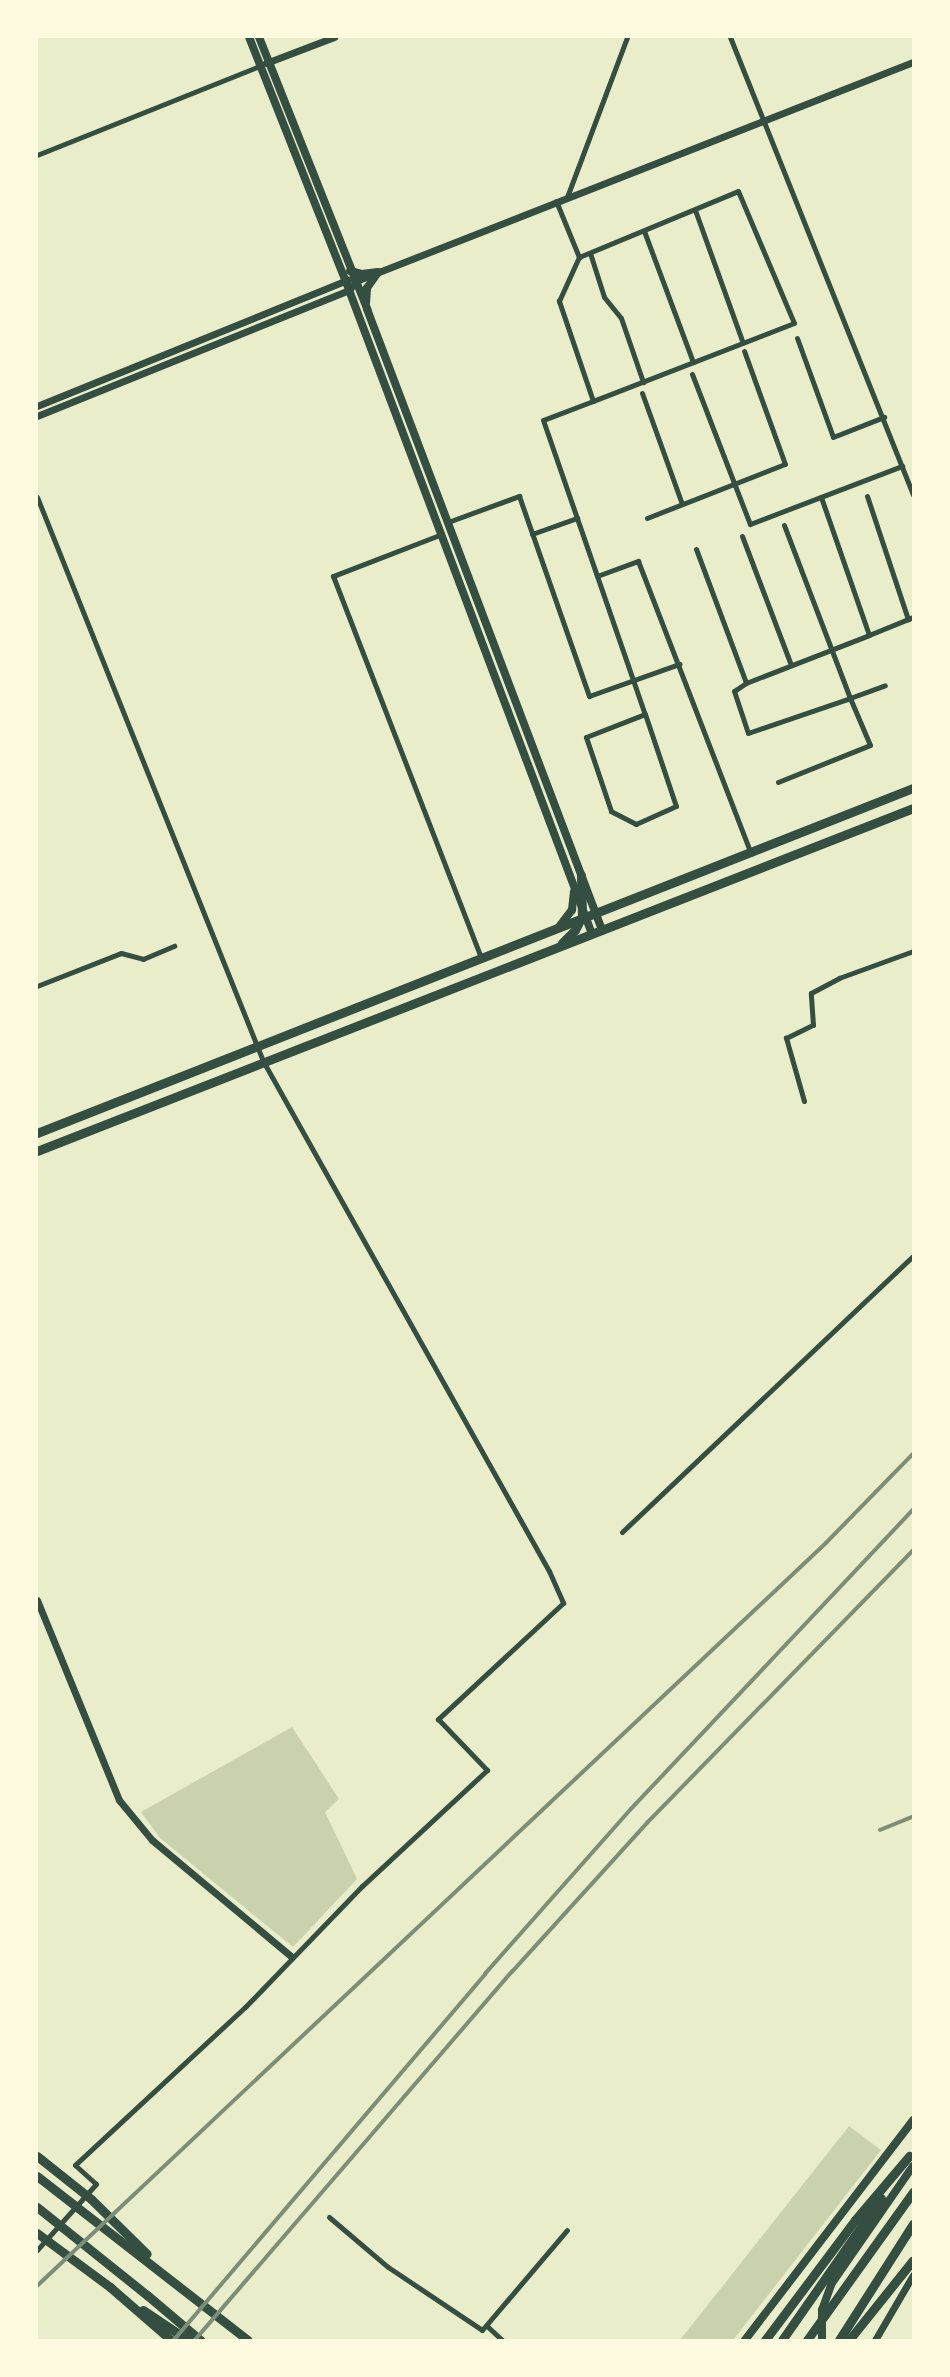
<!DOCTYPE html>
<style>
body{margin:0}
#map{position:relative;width:950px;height:2377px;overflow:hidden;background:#e9edc9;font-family:"Alegreya Sans",sans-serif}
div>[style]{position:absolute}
.green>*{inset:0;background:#cad2ad}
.minor>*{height:5px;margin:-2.5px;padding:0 2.5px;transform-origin:2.5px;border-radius:2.5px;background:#344e41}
.tertiary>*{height:7px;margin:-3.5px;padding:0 3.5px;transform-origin:3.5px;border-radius:3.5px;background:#344e41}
.secondary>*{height:8px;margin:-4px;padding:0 4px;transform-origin:4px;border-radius:4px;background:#344e41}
.primary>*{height:9px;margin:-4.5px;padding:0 4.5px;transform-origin:4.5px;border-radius:4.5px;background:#344e41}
.trunk>*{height:9px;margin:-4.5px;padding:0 4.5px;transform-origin:4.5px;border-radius:4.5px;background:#344e41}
.rail>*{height:3.5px;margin:-1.75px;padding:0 1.75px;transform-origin:1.75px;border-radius:1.75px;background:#7c8e77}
span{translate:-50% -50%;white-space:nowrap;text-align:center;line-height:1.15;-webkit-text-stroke:5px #fefae0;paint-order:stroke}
.frame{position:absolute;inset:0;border:38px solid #fefae0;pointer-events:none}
</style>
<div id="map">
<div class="green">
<div style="clip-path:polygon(292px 1727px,339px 1799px,325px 1812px,357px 1879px,293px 1947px,160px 1838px,141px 1812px)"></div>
<div style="clip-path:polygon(849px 2126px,881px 2150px,733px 2340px,680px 2340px)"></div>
</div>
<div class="minor">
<div style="left:730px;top:37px;width:493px;rotate:68.2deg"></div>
<div style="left:37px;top:155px;width:240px;rotate:-21.8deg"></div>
<div style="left:738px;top:191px;width:143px;rotate:67deg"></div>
<div style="left:794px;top:323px;width:216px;rotate:158.8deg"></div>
<div style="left:593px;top:401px;width:106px;rotate:-108.8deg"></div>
<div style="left:559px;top:301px;width:48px;rotate:-65.6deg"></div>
<div style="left:579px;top:257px;width:172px;rotate:-22.5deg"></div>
<div style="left:567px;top:197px;width:171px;rotate:-69.4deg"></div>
<div style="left:556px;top:201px;width:61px;rotate:67.7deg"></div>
<div style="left:695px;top:210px;width:141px;rotate:70.2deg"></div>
<div style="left:644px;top:231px;width:140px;rotate:69.5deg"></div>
<div style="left:590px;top:253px;width:46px;rotate:72.3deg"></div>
<div style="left:604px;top:297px;width:27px;rotate:51deg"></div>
<div style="left:621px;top:318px;width:68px;rotate:71deg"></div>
<div style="left:797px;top:338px;width:105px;rotate:70deg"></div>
<div style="left:833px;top:437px;width:55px;rotate:-21.4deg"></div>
<div style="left:692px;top:374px;width:161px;rotate:68.9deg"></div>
<div style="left:750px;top:524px;width:163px;rotate:-20.9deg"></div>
<div style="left:642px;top:393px;width:118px;rotate:70.2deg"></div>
<div style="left:593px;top:401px;width:53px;rotate:159.2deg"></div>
<div style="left:543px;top:420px;width:275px;rotate:70.9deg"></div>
<div style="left:633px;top:680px;width:36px;rotate:71deg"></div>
<div style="left:645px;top:714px;width:97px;rotate:71.4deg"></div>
<div style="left:676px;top:806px;width:44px;rotate:155.8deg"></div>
<div style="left:636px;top:824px;width:28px;rotate:-153deg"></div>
<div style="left:611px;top:811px;width:78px;rotate:-108.7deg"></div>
<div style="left:586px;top:737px;width:63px;rotate:-21.3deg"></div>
<div style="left:867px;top:496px;width:130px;rotate:71.6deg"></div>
<div style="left:37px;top:497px;width:608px;rotate:68.16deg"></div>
<div style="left:263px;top:1061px;width:585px;rotate:60.72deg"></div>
<div style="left:549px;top:1571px;width:35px;rotate:66deg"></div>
<div style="left:563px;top:1603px;width:171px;rotate:137.1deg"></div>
<div style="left:438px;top:1719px;width:71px;rotate:46.1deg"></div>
<div style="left:487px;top:1770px;width:171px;rotate:137.1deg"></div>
<div style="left:362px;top:1886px;width:168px;rotate:134deg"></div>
<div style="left:245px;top:2007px;width:232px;rotate:137.1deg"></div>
<div style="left:75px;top:2165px;width:28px;rotate:42deg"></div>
<div style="left:96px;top:2184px;width:89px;rotate:131.8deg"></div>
<div style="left:647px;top:518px;width:148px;rotate:-21.4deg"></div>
<div style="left:785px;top:464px;width:120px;rotate:-109.9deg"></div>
<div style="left:448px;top:522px;width:76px;rotate:-20.1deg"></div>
<div style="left:519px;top:496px;width:212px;rotate:70.7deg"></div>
<div style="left:589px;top:696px;width:96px;rotate:-19.6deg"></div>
<div style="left:442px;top:534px;width:117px;rotate:158.9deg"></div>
<div style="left:333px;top:576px;width:409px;rotate:68.8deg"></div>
<div style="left:532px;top:534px;width:48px;rotate:-19.6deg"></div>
<div style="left:742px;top:536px;width:138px;rotate:69.2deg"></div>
<div style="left:696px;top:549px;width:143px;rotate:69.5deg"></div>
<div style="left:746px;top:683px;width:132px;rotate:-21.3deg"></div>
<div style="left:869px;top:635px;width:146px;rotate:-109.2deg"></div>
<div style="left:597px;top:576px;width:44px;rotate:-20.1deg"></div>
<div style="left:638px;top:561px;width:314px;rotate:68.9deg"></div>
<div style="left:869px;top:635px;width:48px;rotate:-22.2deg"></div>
<div style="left:746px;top:683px;width:14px;rotate:146deg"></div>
<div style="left:734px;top:691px;width:44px;rotate:71.6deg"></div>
<div style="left:748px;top:733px;width:108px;rotate:-18.9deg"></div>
<div style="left:850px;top:698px;width:185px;rotate:-110.9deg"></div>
<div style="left:778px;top:782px;width:99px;rotate:-21.9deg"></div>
<div style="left:870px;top:745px;width:51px;rotate:-113.1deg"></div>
<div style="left:850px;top:698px;width:37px;rotate:-20deg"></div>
<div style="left:37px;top:986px;width:90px;rotate:-21.4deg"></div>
<div style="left:121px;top:953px;width:23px;rotate:15deg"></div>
<div style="left:143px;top:959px;width:34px;rotate:-23deg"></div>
<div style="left:804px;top:1101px;width:66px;rotate:-105.9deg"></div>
<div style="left:786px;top:1038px;width:30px;rotate:-26deg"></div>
<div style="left:813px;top:1025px;width:32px;rotate:-94deg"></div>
<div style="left:811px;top:993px;width:32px;rotate:-28deg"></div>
<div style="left:839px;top:978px;width:79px;rotate:-20deg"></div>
<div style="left:622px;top:1532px;width:401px;rotate:-43.5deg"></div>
<div style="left:329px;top:2217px;width:77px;rotate:40.3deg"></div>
<div style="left:388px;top:2267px;width:113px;rotate:33.8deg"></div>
<div style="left:482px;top:2330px;width:131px;rotate:-49.6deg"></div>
<div style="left:487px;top:2326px;width:21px;rotate:43deg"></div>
</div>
<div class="tertiary">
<div style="left:266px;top:63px;width:73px;rotate:-20.9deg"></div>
<div style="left:37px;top:406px;width:336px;rotate:-22.1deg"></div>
<div style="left:37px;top:416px;width:336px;rotate:-22deg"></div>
<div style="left:349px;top:290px;width:11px;rotate:-52deg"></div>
<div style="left:356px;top:281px;width:599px;rotate:-21.46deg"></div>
<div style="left:37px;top:1600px;width:216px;rotate:67.7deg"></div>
<div style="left:119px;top:1800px;width:52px;rotate:50.5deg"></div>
<div style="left:152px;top:1840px;width:182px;rotate:39.9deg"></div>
<div style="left:875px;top:2340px;width:75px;rotate:-59.7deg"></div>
</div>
<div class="secondary">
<div style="left:249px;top:37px;width:272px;rotate:68.4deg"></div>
<div style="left:349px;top:290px;width:688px;rotate:69.33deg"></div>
<div style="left:259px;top:37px;width:293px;rotate:68.3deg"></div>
<div style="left:367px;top:309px;width:664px;rotate:69.27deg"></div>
<div style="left:350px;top:271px;width:12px;rotate:14deg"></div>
<div style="left:362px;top:274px;width:16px;rotate:-7deg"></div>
<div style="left:366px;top:303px;width:15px;rotate:-86deg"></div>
<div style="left:367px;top:288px;width:19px;rotate:-55deg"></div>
<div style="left:559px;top:927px;width:21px;rotate:-53deg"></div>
<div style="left:572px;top:910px;width:18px;rotate:-84deg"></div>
<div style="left:745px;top:2340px;width:277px;rotate:-52.6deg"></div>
<div style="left:822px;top:2340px;width:30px;rotate:-90deg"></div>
<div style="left:822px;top:2310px;width:29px;rotate:-70deg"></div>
<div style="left:832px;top:2283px;width:142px;rotate:-55.3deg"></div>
</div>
<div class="primary">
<div style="left:562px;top:943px;width:18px;rotate:-45deg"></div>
<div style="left:575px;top:930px;width:16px;rotate:-63deg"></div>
<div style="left:582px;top:916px;width:41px;rotate:-91.4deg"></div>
<div style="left:37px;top:1133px;width:941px;rotate:-21.5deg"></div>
<div style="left:37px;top:1151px;width:941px;rotate:-21.38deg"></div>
<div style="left:37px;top:2156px;width:69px;rotate:38.5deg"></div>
<div style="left:91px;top:2199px;width:78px;rotate:44.5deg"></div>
<div style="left:37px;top:2176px;width:267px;rotate:37.9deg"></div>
<div style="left:37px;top:2207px;width:141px;rotate:38.7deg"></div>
<div style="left:37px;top:2233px;width:91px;rotate:36.5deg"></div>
<div style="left:110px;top:2287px;width:81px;rotate:41deg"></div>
<div style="left:143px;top:2310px;width:54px;rotate:33.7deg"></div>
</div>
<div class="trunk">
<div style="left:147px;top:2295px;width:70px;rotate:40.3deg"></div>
<div style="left:765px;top:2340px;width:150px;rotate:-53.1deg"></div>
<div style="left:855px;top:2220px;width:84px;rotate:-49.8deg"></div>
<div style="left:782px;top:2340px;width:173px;rotate:-55.1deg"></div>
<div style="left:807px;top:2340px;width:182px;rotate:-54.4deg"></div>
<div style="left:839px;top:2340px;width:138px;rotate:-57.5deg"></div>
<div style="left:849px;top:2340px;width:102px;rotate:-51.3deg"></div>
</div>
<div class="rail">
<div style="left:880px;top:1830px;width:35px;rotate:-22deg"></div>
<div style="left:37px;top:2286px;width:1084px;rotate:-43.28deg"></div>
<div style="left:826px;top:1543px;width:124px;rotate:-45.7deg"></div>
<div style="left:174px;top:2340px;width:480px;rotate:-49.6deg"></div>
<div style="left:485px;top:1974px;width:220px;rotate:-48.5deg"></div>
<div style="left:631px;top:1809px;width:411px;rotate:-46.7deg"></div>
<div style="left:195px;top:2340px;width:486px;rotate:-49.3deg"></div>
<div style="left:512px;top:1972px;width:202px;rotate:-47.8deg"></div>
<div style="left:648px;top:1822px;width:380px;rotate:-45.7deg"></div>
</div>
<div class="frame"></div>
</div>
